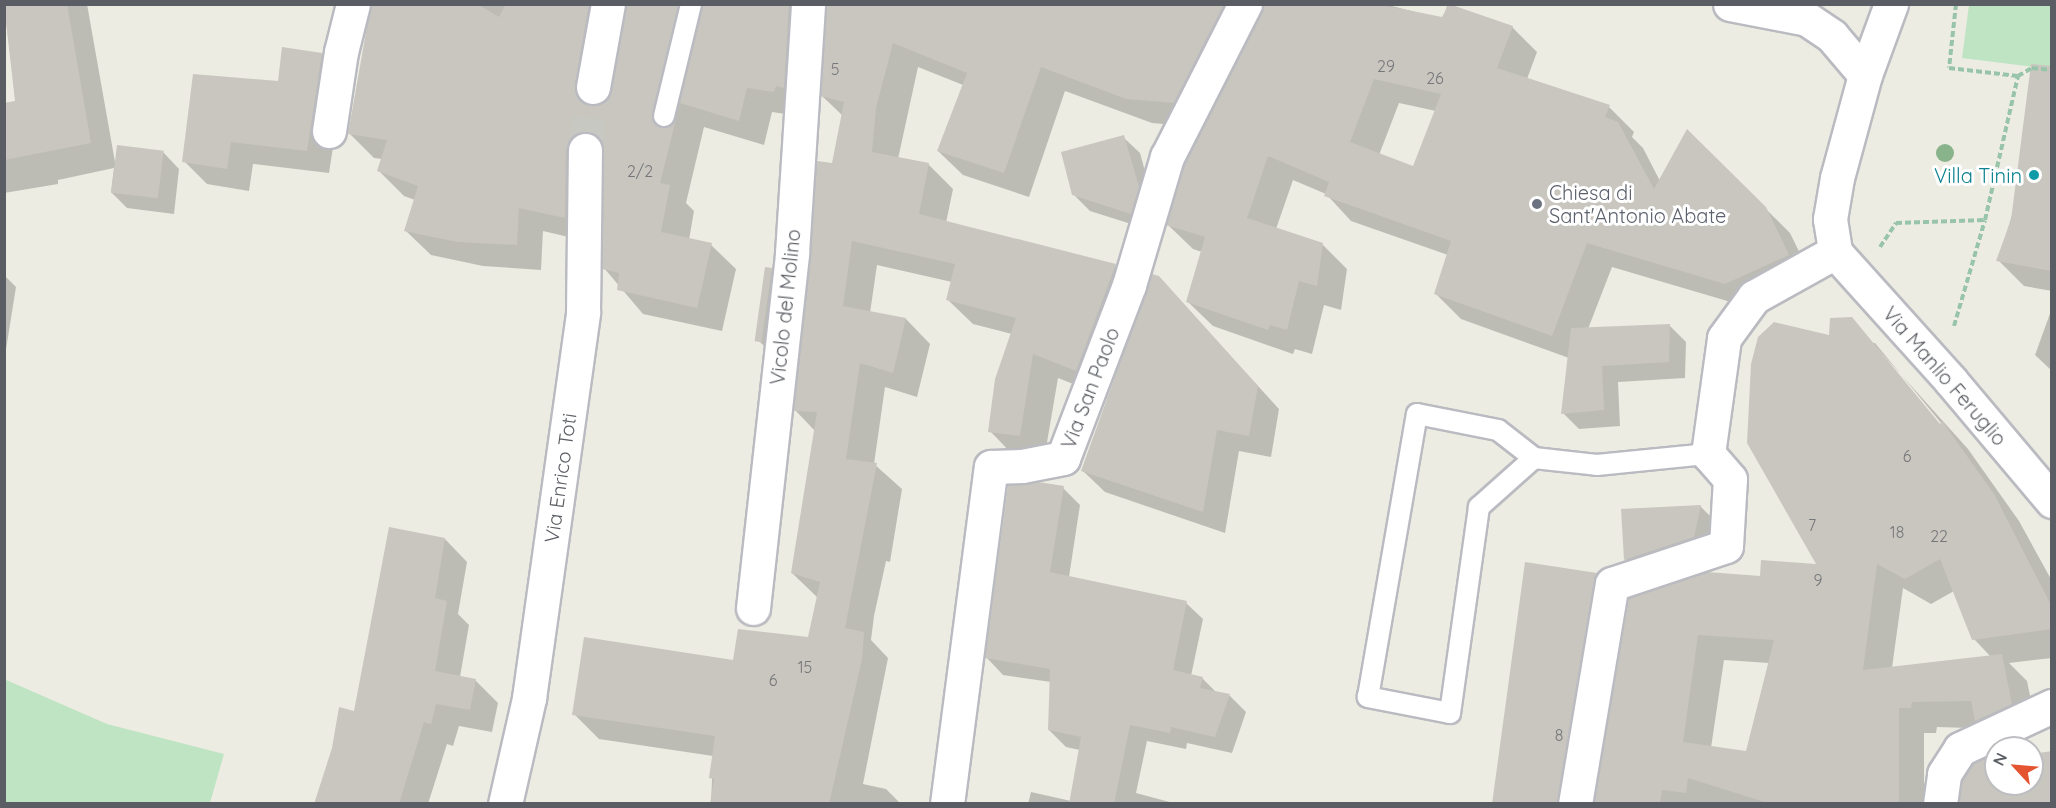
<!DOCTYPE html>
<style>
body{margin:0}
#map{position:relative;width:2056px;height:808px;overflow:hidden;background:#edece2;font-family:Quicksand,sans-serif}
div>[style]{position:absolute}
.green>*{inset:0;background:#bfe4c3}
.shadow>*{inset:0;background:#0003}
.building>*{inset:0;background:#c8c6bf;transform-origin:0 0}
.minor-tunnel>*{height:33px;margin-top:-16.5px;transform-origin:0;background:repeating-linear-gradient(90deg,#c8c8c2 0 33px,transparent 0 49px)}
.path>*{height:4px;margin-top:-2px;transform-origin:0;background:repeating-linear-gradient(90deg,#98c5aa 0 6px,transparent 0 9px)}
.roads{filter:drop-shadow(2px 0 #babbc1) drop-shadow(-2px 0 #babbc1) drop-shadow(0 2px #babbc1) drop-shadow(0 -2px #babbc1)}
.service>*{height:20px;margin:-10px;padding:0 10px;transform-origin:10px;border-radius:10px;background:#fff}
.minor>*{height:33px;margin:-16.5px;padding:0 16.5px;transform-origin:16.5px;border-radius:16.5px;background:#fff}
.trees>*{width:18px;height:18px;margin:-9px;border-radius:50%;background:#89b38b}
.dots>*{width:16px;height:16px;translate:-50% -50%;box-sizing:border-box;border:3px solid #fff;border-radius:50%}
span{translate:-50% -50%;white-space:nowrap;text-align:center;line-height:1.15;-webkit-text-stroke:6px #fff;paint-order:stroke}
.number-label{font-size:16px;color:#76777a}
.number-label span{-webkit-text-stroke-width:0}
.culture-label{font-size:20px;color:#0d838f}
.right{translate:-100% -50%;text-align:right}
.worship-label{font-size:20px;color:#5b616d}
.left{translate:0 -50%;text-align:left}
.street-label{font-size:20px;color:#5a5d63}
.frame{position:absolute;inset:0;border:6px solid #5a5d63;pointer-events:none}
.north{position:absolute;left:1984px;top:736px;width:60px;height:60px;box-sizing:border-box;background:#fff;border:2px solid #bdbec1;border-radius:50%;rotate:296deg;font-size:16px;font-weight:700;line-height:24px;text-align:center;color:#5a5d63}
.north::after{content:'';display:block;margin:auto;width:21px;height:27px;background:#e45431;clip-path:polygon(50% 0,100% 100%,50% 72%,0 100%)}
</style>
<div id="map">
<div class="green">
<div style="clip-path:polygon(1969px 5px,2051px 5px,2051px 69px,1962px 58px)"></div>
<div style="clip-path:polygon(4px 679px,107px 724px,224px 754px,210px 803px,5px 803px)"></div>
</div>
<div class="shadow">
<div style="clip-path:polygon(4px 4px,87px 4px,115px 162px,163px 152px,179px 169px,174px 214px,127px 208px,111px 192px,114px 168px,58px 180px,58px 184px,4px 193px,4px 104px,16px 102px)"></div>
<div style="clip-path:polygon(evenodd,372px 4px,1384px 4px,1443px 19px,1447px 6px,1512px 27px,1537px 52px,1527px 79px,1609px 107px,1634px 132px,1632px 137px,1643px 148px,1660px 181px,1687px 131px,1790px 233px,1813px 280px,1751px 308px,1612px 267px,1588px 329px,1670px 326px,1686px 342px,1685px 378px,1618px 382px,1620px 426px,1579px 429px,1563px 413px,1569px 358px,1461px 319px,1436px 294px,1448px 255px,1351px 221px,1326px 194px,1293px 180px,1276px 229px,1322px 244px,1347px 269px,1341px 310px,1324px 305px,1312px 354px,1295px 349px,1293px 354px,1213px 326px,1188px 302px,1202px 252px,1193px 249px,1168px 225px,1263px 14px,1253px 20px,1198px 127px,1152px 123px,1065px 91px,1029px 197px,963px 175px,938px 151px,963px 85px,918px 67px,898px 159px,928px 164px,953px 189px,946px 223px,1115px 266px,1140px 291px,1101px 395px,1058px 378px,1044px 460px,1014px 456px,990px 431px,1012px 334px,973px 324px,948px 300px,952px 282px,877px 265px,870px 313px,906px 319px,930px 344px,917px 397px,885px 387px,874px 464px,902px 489px,890px 562px,886px 561px,874px 616px,871px 640px,888px 658px,863px 784px,886px 789px,901px 804px,711px 804px,713px 756px,599px 739px,574px 714px,809px 639px,818px 598px,792px 573px,815px 431px,795px 410px,843px 116px,822px 96px,826px 14px,817px 18px,799px 116px,772px 112px,764px 145px,704px 127px,686px 203px,694px 211px,689px 240px,711px 245px,736px 269px,722px 331px,643px 314px,604px 268px,605px 158px,593px 166px,590px 242px,543px 231px,541px 270px,483px 266px,431px 255px,406px 231px,415px 200px,404px 196px,379px 171px,382px 159px,374px 158px,349px 133px,372px 4px,628px 9px,613px 92px,602px 105px,614px 25px,628px 9px,372px 4px,1399px 103px,1436px 111px,1414px 168px,1379px 155px,1399px 103px)"></div>
<div style="clip-path:polygon(321px 54px,344px 77px,329px 173px,253px 164px,249px 191px,207px 184px,184px 161px,279px 82px)"></div>
<div style="clip-path:polygon(2052px 87px,2052px 291px,2024px 286px,1998px 260px)"></div>
<div style="clip-path:polygon(1123px 137px,1140px 153px,1154px 204px,1147px 229px,1090px 211px,1073px 194px)"></div>
<div style="clip-path:polygon(771px 269px,779px 277px,766px 348px,758px 340px)"></div>
<div style="clip-path:polygon(4px 275px,16px 287px,4px 362px)"></div>
<div style="clip-path:polygon(1158px 277px,1279px 409px,1271px 457px,1239px 451px,1225px 533px,1105px 492px,1083px 471px)"></div>
<div style="clip-path:polygon(2052px 308px,2052px 371px,2035px 355px)"></div>
<div style="clip-path:polygon(evenodd,1851px 319px,1968px 449px,2019px 521px,2052px 581px,2052px 658px,2009px 663px,2027px 681px,2037px 730px,1937px 727px,1936px 733px,1924px 733px,1924px 783px,1945px 804px,1596px 804px,1630px 599px,1818px 566px,1830px 337px,1851px 319px,1871px 343px,1875px 343px,1946px 429px,1943px 430px,1871px 343px,1851px 319px,1903px 588px,1931px 604px,1954px 591px,1974px 639px,1991px 657px,1892px 668px,1903px 588px,1851px 319px,1724px 660px,1769px 663px,1747px 753px,1711px 748px,1724px 660px)"></div>
<div style="clip-path:polygon(1063px 488px,1080px 505px,1069px 577px,1186px 603px,1203px 619px,1191px 676px,1202px 678px,1217px 693px,1230px 696px,1246px 712px,1232px 753px,1187px 743px,1186px 749px,1147px 741px,1136px 793px,1177px 804px,1028px 804px,1031px 792px,1071px 801px,1080px 750px,1066px 747px,1049px 730px,1051px 682px,1003px 675px,987px 658px)"></div>
<div style="clip-path:polygon(1700px 506px,1716px 522px,1710px 553px,1642px 576px,1626px 560px,1623px 510px)"></div>
<div style="clip-path:polygon(445px 539px,467px 562px,458px 614px,469px 625px,460px 677px,475px 680px,498px 703px,492px 732px,459px 726px,453px 746px,447px 744px,428px 804px,316px 804px,356px 712px)"></div>
<div style="clip-path:polygon(1596px 574px,1622px 600px,1586px 804px,1494px 804px)"></div>
<div style="clip-path:polygon(2019px 744px,2023px 748px,2010px 748px)"></div>
</div>
<div class="building">
<div style="clip-path:polygon(4px 4px,67px 4px,91px 143px,4px 160px,4px 103px,15px 101px)"></div>
<div style="clip-path:polygon(371px 4px,477px 4px,499px 17px,506px 4px,589px 4px,575px 84px,580px 101px,590px 105px,600px 104px,611px 91px,626px 4px,679px 4px,652px 113px,655px 124px,662px 128px,672px 125px,676px 119px,703px 4px,789px 4px,784px 88px,776px 86px,774px 92px,747px 88px,739px 121px,680px 103px,660px 183px,670px 185px,661px 232px,712px 243px,697px 308px,617px 290px,619px 273px,602px 269px,604px 150px,601px 140px,586px 131px,575px 134px,566px 149px,565px 218px,519px 208px,517px 245px,457px 242px,404px 231px,418px 186px,377px 171px,387px 140px,348px 134px)"></div>
<div style="clip-path:polygon(827px 4px,1224px 4px,1174px 103px,1126px 99px,1041px 67px,1004px 173px,937px 151px,967px 73px,893px 43px,876px 108px,872px 152px,929px 163px,919px 214px,1116px 264px,1076px 371px,1033px 354px,1020px 436px,988px 432px,995px 379px,1016px 318px,946px 300px,955px 264px,852px 241px,843px 306px,906px 318px,893px 373px,860px 363px,846px 459px,877px 463px,845px 628px,864px 632px,862px 659px,829px 804px,710px 804px,714px 779px,709px 778px,715px 736px,572px 715px,584px 637px,733px 660px,738px 629px,808px 637px,820px 582px,791px 573px,817px 412px,794px 411px,817px 161px,832px 163px,844px 102px,821px 96px)"></div>
<div style="clip-path:polygon(evenodd,1263px 4px,1377px 4px,1442px 17px,1449px 4px,1513px 26px,1497px 68px,1610px 105px,1605px 117px,1618px 122px,1654px 189px,1687px 129px,1766px 207px,1789px 255px,1725px 284px,1587px 243px,1552px 336px,1434px 294px,1451px 241px,1324px 196px,1329px 182px,1268px 156px,1247px 218px,1323px 243px,1317px 286px,1299px 281px,1287px 330px,1270px 325px,1268px 330px,1186px 302px,1205px 237px,1166px 225px,1184px 164px,1263px 4px,1374px 79px,1441px 94px,1413px 166px,1350px 142px,1374px 79px)"></div>
<div style="clip-path:polygon(282px 47px,322px 53px,307px 151px,231px 142px,227px 169px,182px 162px,193px 74px,278px 81px)"></div>
<div style="clip-path:polygon(2031px 64px,2052px 66px,2052px 271px,1996px 261px,2011px 220px)"></div>
<div style="clip-path:polygon(1124px 135px,1139px 187px,1131px 214px,1072px 195px,1061px 152px)"></div>
<div style="left:117px;top:145px;width:47px;height:48px;rotate:7deg"></div>
<div style="left:765px;top:267px;width:7px;height:75px;rotate:8deg"></div>
<div style="clip-path:polygon(1152px 274px,1159px 276px,1258px 386px,1249px 436px,1217px 430px,1203px 512px,1081px 471px)"></div>
<div style="clip-path:polygon(evenodd,1852px 317px,1940px 424px,1942px 421px,1994px 494px,2052px 607px,2052px 629px,1972px 640px,1940px 559px,1905px 579px,1877px 564px,1863px 670px,2002px 654px,2012px 704px,1975px 721px,1971px 701px,1912px 702px,1911px 708px,1899px 708px,1899px 804px,1771px 804px,1688px 778px,1686px 793px,1662px 790px,1660px 804px,1594px 804px,1629px 598px,1707px 572px,1760px 576px,1761px 560px,1816px 564px,1747px 443px,1751px 364px,1758px 337px,1774px 322px,1829px 335px,1830px 318px,1852px 317px,1698px 635px,1774px 640px,1746px 751px,1683px 742px,1698px 635px)"></div>
<div style="clip-path:polygon(1670px 324px,1669px 362px,1602px 366px,1604px 410px,1561px 414px,1571px 328px)"></div>
<div style="clip-path:polygon(1038px 482px,1064px 486px,1050px 572px,1187px 601px,1173px 670px,1203px 677px,1200px 688px,1230px 694px,1215px 737px,1171px 727px,1170px 733px,1130px 725px,1114px 804px,1069px 804px,1081px 737px,1048px 730px,1050px 669px,985px 658px,1008px 485px)"></div>
<div style="clip-path:polygon(1701px 505px,1694px 537px,1624px 560px,1621px 509px)"></div>
<div style="clip-path:polygon(389px 527px,445px 538px,435px 598px,447px 601px,435px 671px,476px 679px,470px 710px,436px 704px,431px 724px,424px 722px,399px 804px,314px 804px,332px 748px,339px 707px,354px 711px)"></div>
<div style="clip-path:polygon(1525px 562px,1597px 573px,1557px 804px,1492px 804px)"></div>
<div style="clip-path:polygon(2052px 751px,2052px 804px,1959px 804px,1962px 781px,1973px 764px,1996px 753px,1996px 784px,2032px 784px,2032px 754px)"></div>
</div>
<div class="minor-tunnel">
<div style="left:585px;top:150px;width:64px;rotate:-82.8deg"></div>
</div>
<div class="path">
<div style="left:1956px;top:4px;width:64px;rotate:96.2deg"></div>
<div style="left:1949px;top:68px;width:69px;rotate:6.6deg"></div>
<div style="left:1880px;top:247px;width:29px;rotate:-56deg"></div>
<div style="left:1896px;top:223px;width:89px;rotate:-1.9deg"></div>
<div style="left:1985px;top:220px;width:148px;rotate:-77.1deg"></div>
<div style="left:2018px;top:76px;width:16px;rotate:-30deg"></div>
<div style="left:2032px;top:68px;width:20px;rotate:6deg"></div>
<div style="left:1954px;top:326px;width:110px;rotate:-73.7deg"></div>
</div>
<div class="roads">
<div class="service">
<div style="left:664px;top:116px;width:115px;rotate:-76.4deg"></div>
<div style="left:1534px;top:458px;width:74px;rotate:138.3deg"></div>
<div style="left:1479px;top:507px;width:208px;rotate:98deg"></div>
<div style="left:1450px;top:713px;width:84px;rotate:-169deg"></div>
<div style="left:1368px;top:697px;width:287px;rotate:-80.2deg"></div>
<div style="left:1417px;top:414px;width:83px;rotate:11.2deg"></div>
<div style="left:1498px;top:430px;width:46px;rotate:37.9deg"></div>
<div style="left:1534px;top:458px;width:63px;rotate:6.3deg"></div>
<div style="left:1597px;top:465px;width:112px;rotate:-5.7deg"></div>
</div>
<div class="minor">
<div style="left:1730px;top:4px;width:78px;rotate:11deg"></div>
<div style="left:1807px;top:19px;width:30px;rotate:34deg"></div>
<div style="left:1832px;top:36px;width:51px;rotate:49.8deg"></div>
<div style="left:1865px;top:75px;width:107px;rotate:105.2deg"></div>
<div style="left:1837px;top:178px;width:42px;rotate:99.7deg"></div>
<div style="left:1830px;top:219px;width:33px;rotate:81deg"></div>
<div style="left:1865px;top:75px;width:76px;rotate:-69.9deg"></div>
<div style="left:593px;top:87px;width:84px;rotate:-79.8deg"></div>
<div style="left:329px;top:131px;width:80px;rotate:-81.4deg"></div>
<div style="left:341px;top:52px;width:49px;rotate:-76deg"></div>
<div style="left:1835px;top:252px;width:173px;rotate:48deg"></div>
<div style="left:1951px;top:381px;width:157px;rotate:49.9deg"></div>
<div style="left:753px;top:608px;width:357px;rotate:-83.7deg"></div>
<div style="left:792px;top:253px;width:250px;rotate:-86.3deg"></div>
<div style="left:505px;top:804px;width:109px;rotate:-77.2deg"></div>
<div style="left:529px;top:698px;width:390px;rotate:-82deg"></div>
<div style="left:583px;top:312px;width:162px;rotate:-89.3deg"></div>
<div style="left:947px;top:804px;width:340px;rotate:-82.6deg"></div>
<div style="left:991px;top:467px;width:31px;rotate:-2deg"></div>
<div style="left:1022px;top:466px;width:42px;rotate:-11deg"></div>
<div style="left:1063px;top:458px;width:185px;rotate:-69.1deg"></div>
<div style="left:1129px;top:285px;width:134px;rotate:-73.5deg"></div>
<div style="left:1167px;top:157px;width:172px;rotate:-63deg"></div>
<div style="left:1575px;top:804px;width:223px;rotate:-80.5deg"></div>
<div style="left:1612px;top:584px;width:120px;rotate:-18.4deg"></div>
<div style="left:1726px;top:546px;width:67px;rotate:-86.6deg"></div>
<div style="left:1730px;top:479px;width:33px;rotate:-131deg"></div>
<div style="left:1708px;top:454px;width:117px;rotate:-82.1deg"></div>
<div style="left:1724px;top:338px;width:51px;rotate:-53.8deg"></div>
<div style="left:1754px;top:297px;width:93px;rotate:-29.1deg"></div>
<div style="left:1940px;top:804px;width:30px;rotate:-82deg"></div>
<div style="left:1944px;top:774px;width:30px;rotate:-57deg"></div>
<div style="left:1960px;top:749px;width:102px;rotate:-25.1deg"></div>
</div>
</div>
<div class="trees">
<div style="left:1945px;top:153px"></div>
</div>
<div class="dots">
<div style="left:2034px;top:175px;background:#0f9aa8"></div>
<div style="left:1537px;top:204px;background:#6b7280"></div>
</div>
<div class="number-label">
<span style="left:1386px;top:66px">29</span>
<span style="left:835px;top:69px">5</span>
<span style="left:1435px;top:78px">26</span>
<span style="left:640px;top:171px">2/2</span>
<span style="left:1907px;top:456px">6</span>
<span style="left:1812px;top:525px">7</span>
<span style="left:1897px;top:532px">18</span>
<span style="left:1939px;top:536px">22</span>
<span style="left:1818px;top:580px">9</span>
<span style="left:805px;top:667px">15</span>
<span style="left:773px;top:680px">6</span>
<span style="left:1559px;top:735px">8</span>
</div>
<div class="culture-label">
<span class="right" style="left:2022px;top:175px">Villa Tinin</span>
</div>
<div class="worship-label">
<span class="left" style="left:1549px;top:204px">Chiesa di<br>Sant'Antonio Abate</span>
</div>
<div class="street-label">
<span style="left:785px;top:307px;rotate:-84deg">Vicolo del Molino</span>
<span style="left:1945px;top:376px;rotate:49deg">Via Manlio Feruglio</span>
<span style="left:1090px;top:388px;rotate:-69deg">Via San Paolo</span>
<span style="left:560px;top:478px;rotate:-82deg">Via Enrico Toti</span>
</div>
<div class="frame"></div>
<div class="north">N</div>
</div>
